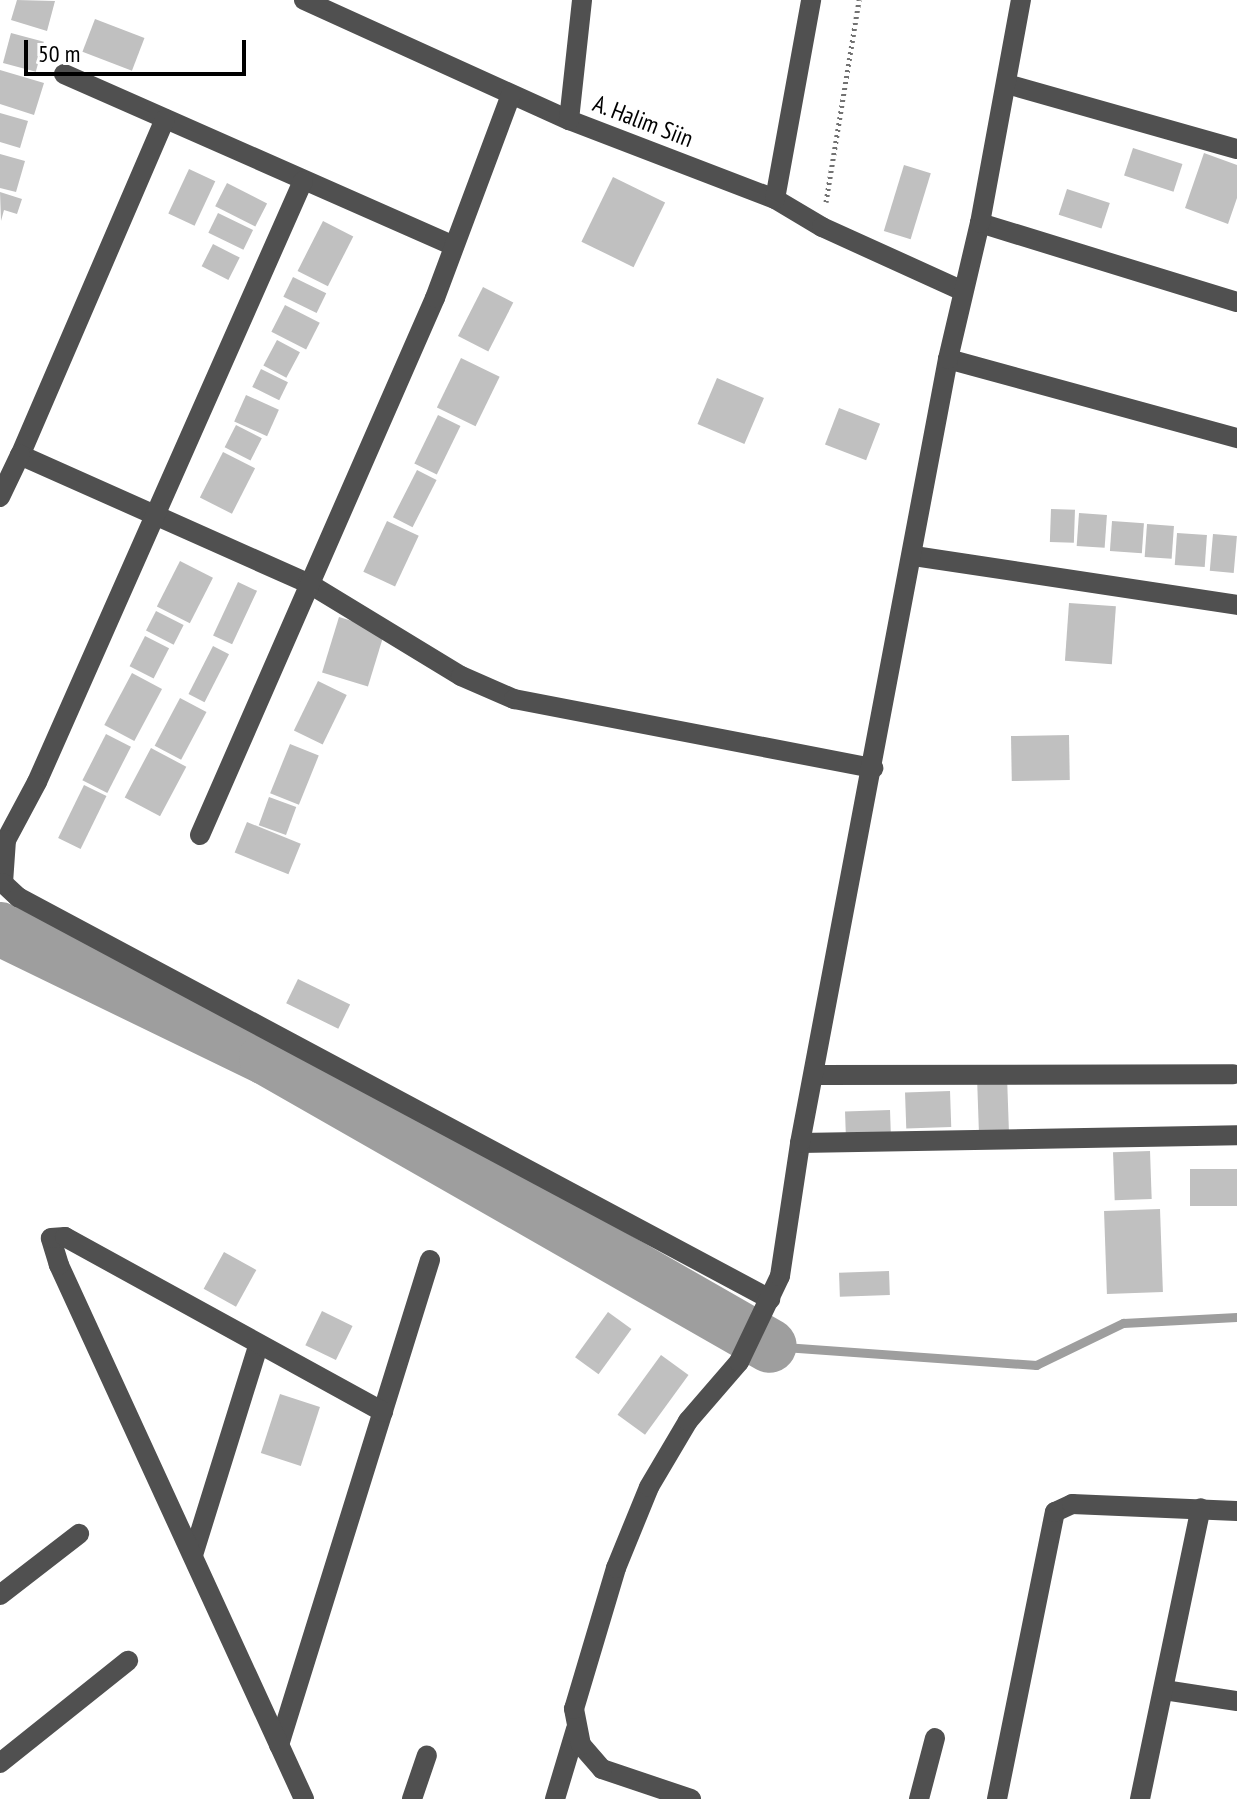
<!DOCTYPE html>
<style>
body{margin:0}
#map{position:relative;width:1237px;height:1799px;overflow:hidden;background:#fff;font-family:"PT Sans Narrow",sans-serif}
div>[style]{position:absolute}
.stream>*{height:9px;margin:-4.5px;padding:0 4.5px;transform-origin:4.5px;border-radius:4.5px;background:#9e9e9e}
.river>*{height:54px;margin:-27px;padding:0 27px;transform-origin:27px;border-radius:27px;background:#9e9e9e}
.building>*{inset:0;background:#c0c0c0;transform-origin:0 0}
.path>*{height:5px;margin-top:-2.5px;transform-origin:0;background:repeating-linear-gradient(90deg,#727272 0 2px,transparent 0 6px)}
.minor>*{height:20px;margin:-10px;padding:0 10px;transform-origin:10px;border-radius:10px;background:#505050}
span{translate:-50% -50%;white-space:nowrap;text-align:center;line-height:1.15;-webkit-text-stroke:7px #fff;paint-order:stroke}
.street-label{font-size:24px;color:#000}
.scale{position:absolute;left:24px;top:40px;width:222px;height:36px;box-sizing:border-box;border:4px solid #000;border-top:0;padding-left:10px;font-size:24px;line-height:28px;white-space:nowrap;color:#000;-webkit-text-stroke:6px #fff;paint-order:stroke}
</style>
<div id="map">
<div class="stream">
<div style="left:770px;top:1346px;width:267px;rotate:4.1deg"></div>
<div style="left:1036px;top:1365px;width:97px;rotate:-25.8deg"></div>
<div style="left:1123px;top:1323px;width:114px;rotate:-3deg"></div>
</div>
<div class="river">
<div style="left:0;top:929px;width:296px;rotate:25.9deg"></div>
<div style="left:266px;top:1058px;width:580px;rotate:29.74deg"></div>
</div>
<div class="building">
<div style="clip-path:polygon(17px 0,55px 1px,47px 31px,11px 20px)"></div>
<div style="left:95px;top:19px;width:53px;height:35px;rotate:21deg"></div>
<div style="left:11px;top:33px;width:34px;height:31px;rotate:15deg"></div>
<div style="clip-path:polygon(0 70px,44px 83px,34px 115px,0 104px)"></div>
<div style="clip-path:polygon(0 113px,28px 121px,20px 148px,0 142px)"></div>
<div style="left:1133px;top:148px;width:52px;height:29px;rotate:18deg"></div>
<div style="clip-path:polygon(1204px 153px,1237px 165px,1237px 198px,1228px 224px,1185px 208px)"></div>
<div style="clip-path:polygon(0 154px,25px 161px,16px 192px,0 188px)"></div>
<div style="left:904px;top:165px;width:28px;height:69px;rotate:17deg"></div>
<div style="left:189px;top:169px;width:29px;height:49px;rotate:25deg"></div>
<div style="left:613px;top:177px;width:58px;height:72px;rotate:26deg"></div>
<div style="left:227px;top:183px;width:45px;height:26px;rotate:27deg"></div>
<div style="left:1067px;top:189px;width:45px;height:27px;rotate:18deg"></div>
<div style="clip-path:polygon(0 192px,22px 199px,17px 214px,4px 210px,1px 221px)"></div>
<div style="left:218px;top:213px;width:39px;height:22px;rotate:26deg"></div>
<div style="left:323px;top:221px;width:34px;height:56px;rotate:27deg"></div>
<div style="left:213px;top:244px;width:30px;height:25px;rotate:27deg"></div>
<div style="left:293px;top:277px;width:37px;height:22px;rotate:26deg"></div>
<div style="left:483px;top:287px;width:34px;height:55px;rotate:27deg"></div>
<div style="left:285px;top:305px;width:39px;height:30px;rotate:27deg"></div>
<div style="left:277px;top:340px;width:26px;height:29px;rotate:28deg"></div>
<div style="left:461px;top:358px;width:43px;height:55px;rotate:26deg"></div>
<div style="left:261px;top:369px;width:30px;height:20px;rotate:26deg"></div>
<div style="left:717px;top:378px;width:51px;height:50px;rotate:23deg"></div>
<div style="left:246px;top:395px;width:36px;height:29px;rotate:24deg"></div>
<div style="left:839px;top:408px;width:44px;height:39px;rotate:21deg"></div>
<div style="left:438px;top:415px;width:25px;height:54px;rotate:26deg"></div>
<div style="left:236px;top:425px;width:29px;height:25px;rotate:27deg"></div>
<div style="left:223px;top:452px;width:36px;height:51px;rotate:27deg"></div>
<div style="left:417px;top:470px;width:22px;height:53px;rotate:27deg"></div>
<div style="left:1051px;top:509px;width:24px;height:33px;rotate:2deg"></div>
<div style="left:1079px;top:513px;width:28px;height:33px;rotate:4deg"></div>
<div style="left:387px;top:521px;width:35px;height:56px;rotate:25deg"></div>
<div style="left:1112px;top:521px;width:32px;height:30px;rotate:4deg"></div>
<div style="left:1147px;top:524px;width:27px;height:33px;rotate:4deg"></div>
<div style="left:1177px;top:533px;width:30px;height:32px;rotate:4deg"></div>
<div style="left:1213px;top:534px;width:24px;height:37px;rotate:5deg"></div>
<div style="left:180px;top:561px;width:37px;height:51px;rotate:27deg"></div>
<div style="left:238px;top:582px;width:21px;height:59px;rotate:25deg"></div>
<div style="left:1069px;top:603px;width:47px;height:58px;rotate:4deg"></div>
<div style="left:156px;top:611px;width:31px;height:22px;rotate:27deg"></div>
<div style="left:339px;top:617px;width:48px;height:58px;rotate:17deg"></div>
<div style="left:145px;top:636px;width:27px;height:34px;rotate:27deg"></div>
<div style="left:213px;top:646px;width:18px;height:54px;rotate:27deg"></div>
<div style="left:132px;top:673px;width:34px;height:59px;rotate:28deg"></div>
<div style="left:318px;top:681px;width:32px;height:55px;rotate:26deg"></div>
<div style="left:180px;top:698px;width:30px;height:54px;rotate:28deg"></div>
<div style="left:106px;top:734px;width:28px;height:52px;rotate:27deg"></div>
<div style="left:1069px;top:735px;width:45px;height:58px;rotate:89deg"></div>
<div style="left:290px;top:744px;width:31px;height:53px;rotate:22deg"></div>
<div style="left:151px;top:748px;width:40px;height:56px;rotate:28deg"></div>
<div style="left:84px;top:785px;width:25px;height:59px;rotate:26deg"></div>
<div style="left:269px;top:797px;width:29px;height:30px;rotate:20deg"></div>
<div style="left:247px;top:822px;width:58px;height:33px;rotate:22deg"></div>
<div style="left:298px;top:979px;width:58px;height:27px;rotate:26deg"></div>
<div style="left:1007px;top:1076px;width:54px;height:30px;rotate:88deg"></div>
<div style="left:950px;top:1091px;width:36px;height:45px;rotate:88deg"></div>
<div style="left:890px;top:1110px;width:25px;height:45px;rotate:88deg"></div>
<div style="left:1150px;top:1151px;width:48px;height:37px;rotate:88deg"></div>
<div style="left:1237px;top:1169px;width:37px;height:47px;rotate:90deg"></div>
<div style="left:1160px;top:1209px;width:83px;height:56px;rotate:88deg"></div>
<div style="left:224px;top:1252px;width:37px;height:42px;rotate:29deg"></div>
<div style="left:889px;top:1271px;width:24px;height:50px;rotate:88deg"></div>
<div style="left:322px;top:1311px;width:34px;height:38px;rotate:26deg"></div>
<div style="left:608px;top:1312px;width:29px;height:56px;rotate:36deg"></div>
<div style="left:661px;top:1355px;width:34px;height:74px;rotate:36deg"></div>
<div style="left:280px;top:1394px;width:42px;height:62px;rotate:18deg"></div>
</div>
<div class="path">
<div style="left:826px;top:202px;width:205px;rotate:-80.7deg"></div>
</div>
<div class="minor">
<div style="left:304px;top:0;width:291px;rotate:24.4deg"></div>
<div style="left:569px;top:120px;width:221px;rotate:21deg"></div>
<div style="left:775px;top:199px;width:55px;rotate:30.8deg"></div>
<div style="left:822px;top:227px;width:155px;rotate:24.4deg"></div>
<div style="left:64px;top:74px;width:426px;rotate:23.8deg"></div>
<div style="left:1007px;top:84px;width:239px;rotate:15.8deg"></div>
<div style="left:165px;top:119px;width:366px;rotate:113.3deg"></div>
<div style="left:20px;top:455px;width:315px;rotate:24deg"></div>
<div style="left:308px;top:583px;width:179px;rotate:31.3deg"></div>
<div style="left:461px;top:676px;width:58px;rotate:23.5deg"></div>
<div style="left:514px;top:699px;width:366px;rotate:10.9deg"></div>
<div style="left:569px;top:120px;width:121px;rotate:-83.8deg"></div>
<div style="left:303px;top:181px;width:657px;rotate:113.87deg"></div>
<div style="left:37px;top:782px;width:66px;rotate:118.1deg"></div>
<div style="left:6px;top:840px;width:43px;rotate:94deg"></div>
<div style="left:3px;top:883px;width:21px;rotate:43deg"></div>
<div style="left:18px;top:897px;width:853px;rotate:28.13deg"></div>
<div style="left:775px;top:199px;width:202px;rotate:-79.7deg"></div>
<div style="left:980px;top:223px;width:269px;rotate:17.1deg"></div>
<div style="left:948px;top:359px;width:300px;rotate:15.3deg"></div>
<div style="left:0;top:497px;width:47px;rotate:-64.5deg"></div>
<div style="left:914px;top:556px;width:327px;rotate:8.6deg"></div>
<div style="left:200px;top:835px;width:586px;rotate:-66.37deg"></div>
<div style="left:435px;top:298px;width:217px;rotate:-69.5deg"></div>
<div style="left:814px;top:1075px;width:419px;rotate:-0.1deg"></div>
<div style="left:800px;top:1143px;width:437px;rotate:-1deg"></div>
<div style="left:193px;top:1555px;width:219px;rotate:-72.7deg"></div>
<div style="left:0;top:1595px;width:100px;rotate:-37.7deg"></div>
<div style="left:1164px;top:1690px;width:74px;rotate:8.6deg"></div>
<div style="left:279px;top:1745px;width:508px;rotate:-72.71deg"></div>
<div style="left:0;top:1763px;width:164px;rotate:-38.6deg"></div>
<div style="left:304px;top:1799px;width:588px;rotate:-114.65deg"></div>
<div style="left:59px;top:1265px;width:28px;rotate:-107deg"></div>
<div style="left:51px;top:1238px;width:14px;rotate:-4deg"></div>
<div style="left:65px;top:1237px;width:363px;rotate:28.8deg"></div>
<div style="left:412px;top:1799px;width:46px;rotate:-71.2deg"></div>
<div style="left:555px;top:1799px;width:73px;rotate:-73.3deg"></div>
<div style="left:691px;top:1799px;width:94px;rotate:-161.4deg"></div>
<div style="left:602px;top:1769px;width:32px;rotate:-131deg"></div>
<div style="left:581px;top:1745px;width:37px;rotate:-101deg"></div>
<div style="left:574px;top:1709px;width:147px;rotate:-73.4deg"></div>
<div style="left:616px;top:1568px;width:87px;rotate:-67.8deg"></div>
<div style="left:649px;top:1487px;width:77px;rotate:-59.4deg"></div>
<div style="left:688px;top:1421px;width:78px;rotate:-49.2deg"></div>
<div style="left:739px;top:1362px;width:95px;rotate:-64.5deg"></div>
<div style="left:780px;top:1276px;width:134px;rotate:-81.4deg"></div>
<div style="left:800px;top:1143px;width:798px;rotate:-79.31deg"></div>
<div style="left:948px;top:359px;width:140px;rotate:-76.8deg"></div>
<div style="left:980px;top:223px;width:227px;rotate:-79.6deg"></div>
<div style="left:919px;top:1799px;width:63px;rotate:-75.3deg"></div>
<div style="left:997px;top:1799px;width:293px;rotate:-78.6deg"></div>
<div style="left:1055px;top:1512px;width:19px;rotate:-25deg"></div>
<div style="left:1072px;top:1504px;width:165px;rotate:2.4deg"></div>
<div style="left:1140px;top:1799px;width:297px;rotate:-78.2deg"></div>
</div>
<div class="street-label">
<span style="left:643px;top:121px;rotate:21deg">A. Halim Siin</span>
</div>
<div class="scale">50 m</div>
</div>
